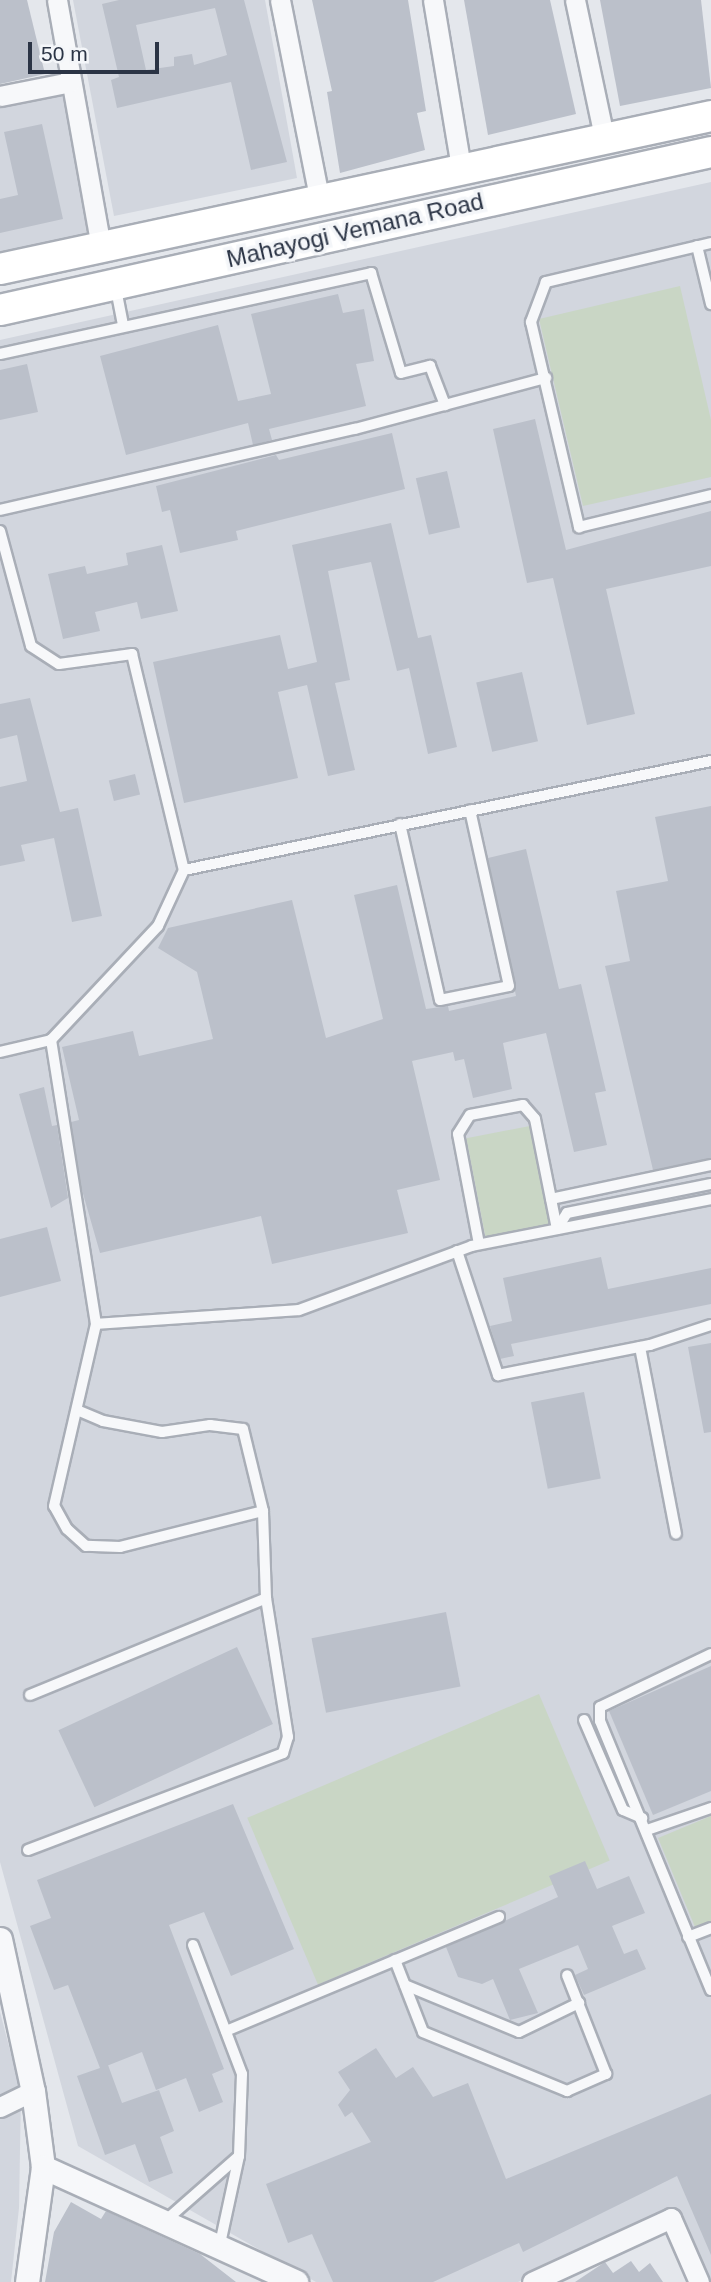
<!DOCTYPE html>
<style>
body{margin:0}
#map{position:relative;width:711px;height:2282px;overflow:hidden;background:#e4e7ec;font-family:Helvetica,sans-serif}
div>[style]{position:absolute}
.built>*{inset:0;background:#d2d6de}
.green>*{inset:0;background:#c9d6c5;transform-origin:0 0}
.building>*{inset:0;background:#bbc0ca;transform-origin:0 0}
.roads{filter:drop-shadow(2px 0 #a9aeb7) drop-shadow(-2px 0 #a9aeb7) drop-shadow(0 2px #a9aeb7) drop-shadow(0 -2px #a9aeb7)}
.service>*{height:10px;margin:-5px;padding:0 5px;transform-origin:5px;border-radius:5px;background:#f7f8fa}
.minor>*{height:19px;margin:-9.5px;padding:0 9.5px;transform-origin:9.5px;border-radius:9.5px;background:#f7f8fa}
.tertiary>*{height:23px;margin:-11.5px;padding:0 11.5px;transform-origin:11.5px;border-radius:11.5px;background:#f7f8fa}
.primary>*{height:30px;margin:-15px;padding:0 15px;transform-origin:15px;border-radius:15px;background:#fff}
span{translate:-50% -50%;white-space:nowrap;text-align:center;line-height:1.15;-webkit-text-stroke:7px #f4f6f9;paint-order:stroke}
.street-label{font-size:24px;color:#2b3445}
.scale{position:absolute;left:28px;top:42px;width:131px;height:32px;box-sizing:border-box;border:4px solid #2b3445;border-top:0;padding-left:9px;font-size:21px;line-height:24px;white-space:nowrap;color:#2b3445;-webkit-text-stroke:5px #f4f6f9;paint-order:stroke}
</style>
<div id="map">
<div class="built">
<div style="clip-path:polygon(73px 0,265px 0,297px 178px,114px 216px)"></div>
<div style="clip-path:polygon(61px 89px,93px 235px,0 255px,0 102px)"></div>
<div style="clip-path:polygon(711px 182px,711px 2282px,704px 2282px,673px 2211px,518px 2282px,316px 2282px,78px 2146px,0 1862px,0 340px)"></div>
<div style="clip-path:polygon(0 2012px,21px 2092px,19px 2208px,11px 2282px,0 2282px)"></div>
</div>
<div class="green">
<div style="clip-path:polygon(680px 286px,711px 420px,711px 477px,583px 506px,539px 319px)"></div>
<div style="left:535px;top:1125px;width:105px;height:70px;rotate:79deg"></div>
<div style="left:539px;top:1694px;width:181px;height:317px;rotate:67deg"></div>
<div style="clip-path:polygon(711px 1816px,711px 1921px,695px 1927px,658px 1838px)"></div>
</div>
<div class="building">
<div style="clip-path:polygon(0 0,27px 0,45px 74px,0 84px)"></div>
<div style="clip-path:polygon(evenodd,119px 0,244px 0,287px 162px,251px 170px,231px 82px,117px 108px,111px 80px,119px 77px,102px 4px,119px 0,215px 8px,227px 55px,194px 65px,192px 54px,174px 57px,174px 66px,146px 70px,136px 25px,215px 8px)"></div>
<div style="clip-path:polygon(312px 0,408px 0,426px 111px,417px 113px,425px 150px,340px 173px,327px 92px,332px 91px)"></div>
<div style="clip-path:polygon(464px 0,550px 0,576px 114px,488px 135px)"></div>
<div style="clip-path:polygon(600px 0,701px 0,711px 88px,620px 106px)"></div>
<div style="clip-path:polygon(42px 124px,63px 219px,0 233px,0 199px,18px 195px,4px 132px)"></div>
<div style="clip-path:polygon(338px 294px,343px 313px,364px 309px,374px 361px,356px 364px,366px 406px,269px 429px,272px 440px,253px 445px,248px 423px,126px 455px,100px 356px,218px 325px,238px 401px,271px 394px,251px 314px)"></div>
<div style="clip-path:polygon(27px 364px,38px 412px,0 420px,0 370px)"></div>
<div style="clip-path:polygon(535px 419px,566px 550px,711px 511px,711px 566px,606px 589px,635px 714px,587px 725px,553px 578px,527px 583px,493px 429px)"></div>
<div style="clip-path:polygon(392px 433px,405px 489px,236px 531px,238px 540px,180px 553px,170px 510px,162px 512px,156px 486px,276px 455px,279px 460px)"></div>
<div style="left:447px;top:471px;width:58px;height:32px;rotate:77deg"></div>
<div style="clip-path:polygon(391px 523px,418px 638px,431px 635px,457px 747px,428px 754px,409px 668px,397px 671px,371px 562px,328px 571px,350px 680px,335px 683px,355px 770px,328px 776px,307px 685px,278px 692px,298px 778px,184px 803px,153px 662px,280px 635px,288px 669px,317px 662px,292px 545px)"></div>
<div style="clip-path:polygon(162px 545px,178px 611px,141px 619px,137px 602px,95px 612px,100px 631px,63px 639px,48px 574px,85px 566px,87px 574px,128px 565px,126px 553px)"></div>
<div style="left:522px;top:672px;width:71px;height:47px;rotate:77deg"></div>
<div style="clip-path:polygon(30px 698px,60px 812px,78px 808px,102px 916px,72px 922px,54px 838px,21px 845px,25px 861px,0 866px,0 787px,27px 781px,17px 735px,0 739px,0 704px)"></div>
<div style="left:135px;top:774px;width:21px;height:27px;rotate:76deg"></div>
<div style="clip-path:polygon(711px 806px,711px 1158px,653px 1170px,605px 966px,630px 961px,616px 891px,668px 881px,655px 817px)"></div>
<div style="clip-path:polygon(526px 849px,559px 989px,581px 984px,606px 1091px,595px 1093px,607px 1145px,574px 1152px,546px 1033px,503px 1043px,512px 1089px,473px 1098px,464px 1059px,455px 1061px,453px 1052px,412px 1061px,440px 1180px,397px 1190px,408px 1233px,272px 1264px,261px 1216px,100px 1253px,82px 1190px,71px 1122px,79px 1120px,62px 1047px,133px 1031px,139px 1056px,213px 1039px,197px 972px,158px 948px,168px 928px,292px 900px,326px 1038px,383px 1019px,354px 895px,397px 885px,426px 1009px,448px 1006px,449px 1011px,516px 996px,488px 858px)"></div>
<div style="clip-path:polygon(44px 1087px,52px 1126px,57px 1125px,68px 1198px,51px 1208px,19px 1094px)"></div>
<div style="clip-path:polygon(47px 1227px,61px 1281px,0 1297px,0 1239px)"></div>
<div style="clip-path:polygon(601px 1257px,608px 1289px,711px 1268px,711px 1304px,511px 1344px,514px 1356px,500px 1359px,490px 1326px,512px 1321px,503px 1278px)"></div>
<div style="clip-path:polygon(711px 1343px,711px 1432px,704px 1433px,688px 1347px)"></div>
<div style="left:584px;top:1392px;width:88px;height:54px;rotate:79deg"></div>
<div style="left:446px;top:1612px;width:76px;height:137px;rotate:79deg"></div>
<div style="left:237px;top:1647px;width:85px;height:197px;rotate:65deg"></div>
<div style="clip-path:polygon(711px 1666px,711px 1791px,653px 1815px,609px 1711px)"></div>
<div style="clip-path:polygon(233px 1804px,294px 1949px,231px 1976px,204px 1912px,169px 1925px,224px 2069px,212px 2074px,223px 2102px,199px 2112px,186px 2078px,156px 2090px,142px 2052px,104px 2067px,108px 2065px,122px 2103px,159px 2090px,174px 2131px,160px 2137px,173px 2173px,149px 2182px,135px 2144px,105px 2155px,77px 2076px,100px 2068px,68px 1985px,54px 1990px,30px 1926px,51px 1918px,37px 1880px)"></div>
<div style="clip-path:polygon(585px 1861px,597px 1889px,629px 1876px,645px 1913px,612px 1926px,624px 1954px,637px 1949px,646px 1969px,584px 1995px,575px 1975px,588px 1969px,578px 1945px,519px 1969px,538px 2013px,510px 2020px,493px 1979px,482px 1984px,458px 1977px,446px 1947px,558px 1897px,549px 1876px)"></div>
<div style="clip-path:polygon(376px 2048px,396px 2078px,413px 2067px,433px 2097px,468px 2083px,506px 2179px,711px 2094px,711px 2255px,677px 2176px,523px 2252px,519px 2243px,433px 2282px,333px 2282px,312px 2234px,288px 2243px,266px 2184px,371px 2142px,352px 2112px,345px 2117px,338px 2105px,350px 2090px,338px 2072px)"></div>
<div style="clip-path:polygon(71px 2202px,101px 2219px,106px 2211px,200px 2254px,236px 2282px,45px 2282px,54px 2232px)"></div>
<div style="clip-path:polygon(631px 2261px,639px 2272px,650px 2263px,663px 2282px,575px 2282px,605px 2262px,613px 2273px)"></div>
</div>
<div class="roads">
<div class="service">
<div style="left:711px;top:243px;width:170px;rotate:166.7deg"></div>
<div style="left:546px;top:282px;width:43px;rotate:110.6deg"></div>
<div style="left:531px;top:322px;width:211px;rotate:76.8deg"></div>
<div style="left:579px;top:527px;width:136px;rotate:-13.6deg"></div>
<div style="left:697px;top:246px;width:60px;rotate:76.4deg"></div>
<div style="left:116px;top:289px;width:38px;rotate:79deg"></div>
<div style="left:0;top:354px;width:380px;rotate:-12.3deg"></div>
<div style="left:371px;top:273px;width:104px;rotate:73.3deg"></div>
<div style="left:401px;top:373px;width:30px;rotate:-14deg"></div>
<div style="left:430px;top:366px;width:42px;rotate:69deg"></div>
<div style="left:0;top:510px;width:364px;rotate:-12.9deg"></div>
<div style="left:355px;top:429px;width:198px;rotate:-15deg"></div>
<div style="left:0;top:531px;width:119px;rotate:74.9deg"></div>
<div style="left:31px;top:646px;width:33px;rotate:33deg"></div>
<div style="left:59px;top:664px;width:74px;rotate:-7.8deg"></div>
<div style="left:132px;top:654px;width:222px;rotate:76.5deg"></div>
<div style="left:184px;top:870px;width:62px;rotate:114.9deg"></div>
<div style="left:158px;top:926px;width:156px;rotate:133.2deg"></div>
<div style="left:51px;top:1040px;width:52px;rotate:166.8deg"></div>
<div style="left:400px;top:824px;width:180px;rotate:77.2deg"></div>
<div style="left:440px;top:1000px;width:70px;rotate:-11.5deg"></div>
<div style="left:509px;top:986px;width:180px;rotate:-102.5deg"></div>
<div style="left:184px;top:870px;width:538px;rotate:-11.69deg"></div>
<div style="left:551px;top:1199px;width:164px;rotate:-12deg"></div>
<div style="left:557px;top:1229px;width:19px;rotate:-58deg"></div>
<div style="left:567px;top:1213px;width:147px;rotate:-11.4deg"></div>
<div style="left:479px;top:1244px;width:112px;rotate:-100.8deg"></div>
<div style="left:458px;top:1134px;width:22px;rotate:-58deg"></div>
<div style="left:470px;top:1115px;width:54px;rotate:-10.7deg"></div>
<div style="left:523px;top:1105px;width:18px;rotate:49deg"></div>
<div style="left:535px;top:1119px;width:112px;rotate:78.7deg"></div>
<div style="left:457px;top:1251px;width:131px;rotate:71.7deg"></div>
<div style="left:498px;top:1375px;width:155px;rotate:-11.2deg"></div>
<div style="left:650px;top:1345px;width:64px;rotate:-18.2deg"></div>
<div style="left:96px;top:1324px;width:203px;rotate:-3.9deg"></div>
<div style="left:299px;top:1310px;width:184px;rotate:-20.3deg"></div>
<div style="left:472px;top:1246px;width:244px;rotate:-11.1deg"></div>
<div style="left:640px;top:1347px;width:190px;rotate:79.1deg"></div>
<div style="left:77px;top:1410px;width:28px;rotate:23deg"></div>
<div style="left:103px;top:1421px;width:60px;rotate:10.6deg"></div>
<div style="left:162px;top:1432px;width:49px;rotate:-8.3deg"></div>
<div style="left:210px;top:1425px;width:33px;rotate:7deg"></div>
<div style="left:243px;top:1429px;width:84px;rotate:76.3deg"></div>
<div style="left:711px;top:1654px;width:123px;rotate:154.5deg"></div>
<div style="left:600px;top:1707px;width:14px;rotate:90deg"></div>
<div style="left:600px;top:1721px;width:291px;rotate:67.6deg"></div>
<div style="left:30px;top:1695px;width:255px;rotate:-22.3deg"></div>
<div style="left:584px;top:1720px;width:98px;rotate:66.6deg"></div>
<div style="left:623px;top:1810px;width:21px;rotate:23deg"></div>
<div style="left:647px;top:1830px;width:68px;rotate:-19deg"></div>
<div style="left:28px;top:1850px;width:273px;rotate:-20.8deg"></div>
<div style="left:283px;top:1753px;width:17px;rotate:-73deg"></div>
<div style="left:288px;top:1737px;width:141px;rotate:-99deg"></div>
<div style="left:266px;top:1598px;width:87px;rotate:-92deg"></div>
<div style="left:263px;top:1511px;width:147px;rotate:165.9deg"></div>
<div style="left:120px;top:1547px;width:34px;rotate:-178deg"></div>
<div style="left:86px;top:1546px;width:25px;rotate:-138deg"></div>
<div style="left:67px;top:1529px;width:26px;rotate:-119deg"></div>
<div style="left:54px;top:1506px;width:187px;rotate:-77deg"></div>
<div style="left:96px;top:1324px;width:288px;rotate:-99deg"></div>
<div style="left:688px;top:1937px;width:25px;rotate:-21deg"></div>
<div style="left:193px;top:1945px;width:138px;rotate:69.2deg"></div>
<div style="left:242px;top:2074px;width:82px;rotate:92.1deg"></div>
<div style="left:395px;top:1960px;width:77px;rotate:68.7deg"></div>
<div style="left:423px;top:2032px;width:156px;rotate:22.3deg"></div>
<div style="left:567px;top:2091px;width:43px;rotate:-23.6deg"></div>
<div style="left:606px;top:2074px;width:106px;rotate:-111.5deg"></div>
<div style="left:405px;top:1985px;width:123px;rotate:22.4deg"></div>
<div style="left:519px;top:2032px;width:67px;rotate:-25.8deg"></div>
<div style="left:226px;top:2031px;width:296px;rotate:-22.7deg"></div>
<div style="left:165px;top:2221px;width:98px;rotate:-41.3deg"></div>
<div style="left:239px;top:2156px;width:90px;rotate:102.2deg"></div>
</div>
<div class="minor">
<div style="left:57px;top:0;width:250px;rotate:79.9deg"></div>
<div style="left:280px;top:0;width:201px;rotate:78.8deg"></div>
<div style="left:433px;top:0;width:170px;rotate:80.5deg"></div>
<div style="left:575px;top:0;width:140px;rotate:78deg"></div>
<div style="left:0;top:96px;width:72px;rotate:-11.2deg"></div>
<div style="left:0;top:2107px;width:37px;rotate:-26deg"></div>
<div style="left:532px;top:2282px;width:153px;rotate:-24.7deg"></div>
<div style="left:671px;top:2218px;width:70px;rotate:66.4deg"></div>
</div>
<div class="tertiary">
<div style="left:0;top:1939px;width:156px;rotate:77.8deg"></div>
<div style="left:33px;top:2091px;width:77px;rotate:82.5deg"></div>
<div style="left:43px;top:2167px;width:116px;rotate:97.9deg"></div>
<div style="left:43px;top:2167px;width:278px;rotate:24.4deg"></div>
</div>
<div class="primary">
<div style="left:0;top:269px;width:727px;rotate:-12.14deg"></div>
<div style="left:0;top:310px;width:728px;rotate:-12.53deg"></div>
</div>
</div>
<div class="street-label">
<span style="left:355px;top:230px;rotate:-13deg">Mahayogi Vemana Road</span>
</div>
<div class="scale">50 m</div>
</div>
